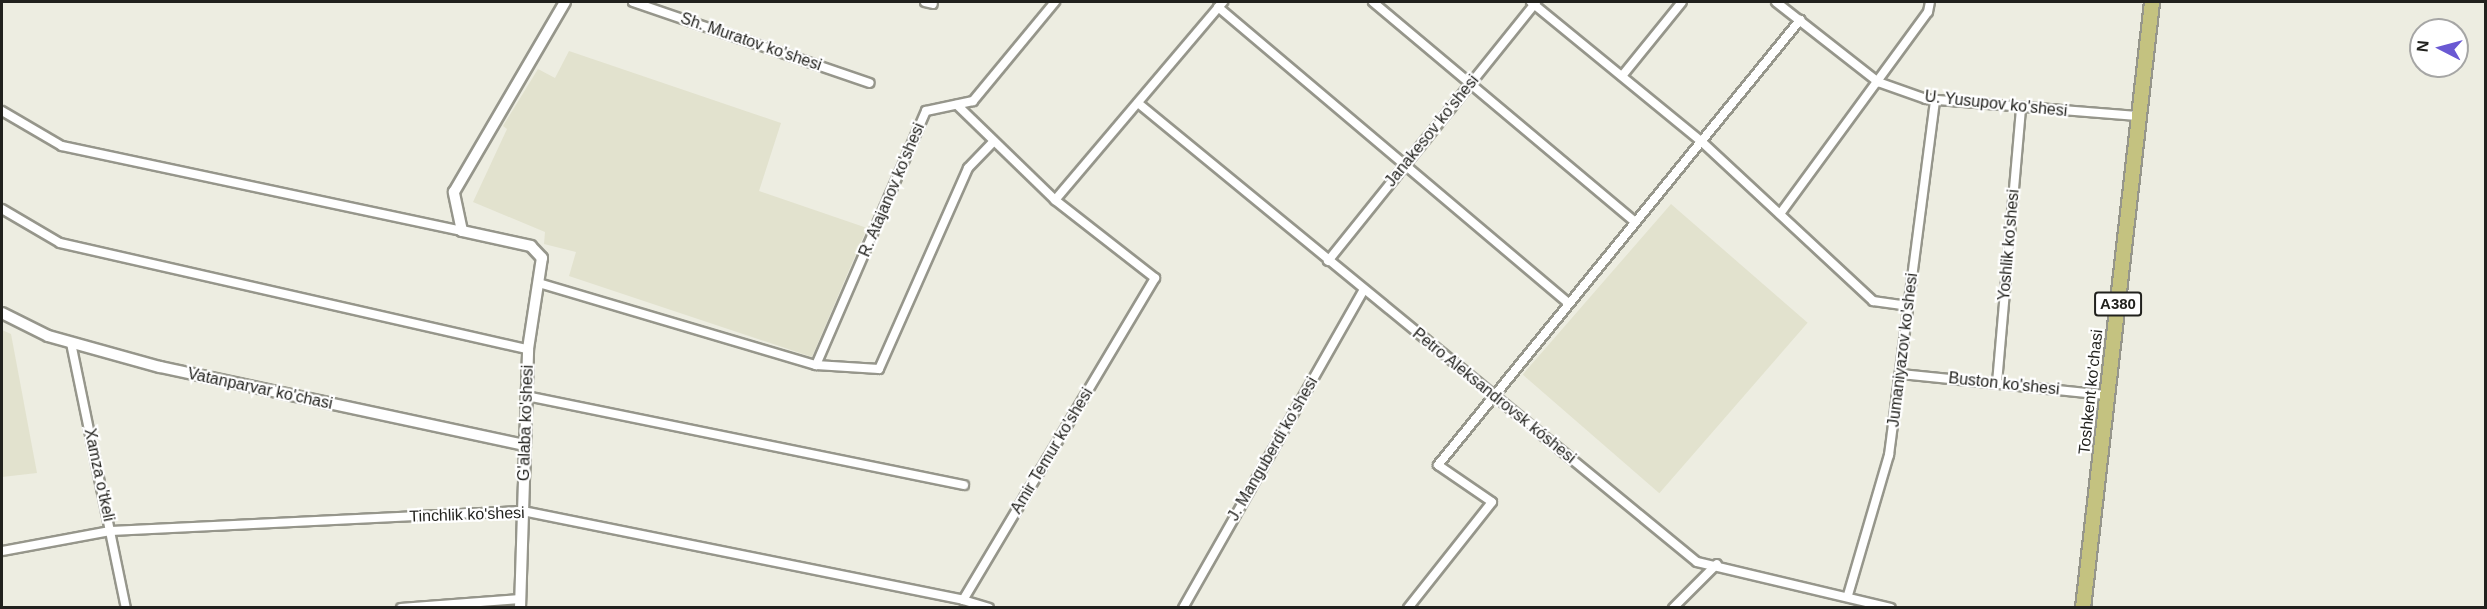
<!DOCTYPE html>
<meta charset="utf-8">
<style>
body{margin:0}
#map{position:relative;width:2487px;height:609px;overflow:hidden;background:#edede1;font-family:Arial,sans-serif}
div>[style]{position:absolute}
.built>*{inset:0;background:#e2e2ce;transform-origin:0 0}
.roads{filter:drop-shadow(2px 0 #96968b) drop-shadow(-2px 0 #96968b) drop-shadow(0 2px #96968b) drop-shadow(0 -2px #96968b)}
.minor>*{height:8px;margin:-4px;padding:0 4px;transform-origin:4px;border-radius:4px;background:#fff}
.tertiary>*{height:10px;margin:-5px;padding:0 5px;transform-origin:5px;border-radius:5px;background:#fff}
.trunk>*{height:14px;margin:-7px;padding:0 7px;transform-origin:7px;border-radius:7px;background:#c4c280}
span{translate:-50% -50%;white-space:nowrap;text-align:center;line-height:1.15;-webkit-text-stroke:4.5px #fff;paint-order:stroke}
.shield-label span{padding:2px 4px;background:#fff;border:2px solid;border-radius:4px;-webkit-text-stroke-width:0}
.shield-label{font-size:15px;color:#21211d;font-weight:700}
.street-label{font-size:16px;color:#21211d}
.frame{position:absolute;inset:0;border:3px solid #21211d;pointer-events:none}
.north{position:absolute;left:2409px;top:18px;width:60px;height:60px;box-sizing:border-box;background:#fff;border:2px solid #a6a6a5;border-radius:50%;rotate:276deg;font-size:16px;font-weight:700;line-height:24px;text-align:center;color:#21211d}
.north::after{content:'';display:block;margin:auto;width:21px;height:27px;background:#6a59d3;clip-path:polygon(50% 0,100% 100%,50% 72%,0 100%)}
</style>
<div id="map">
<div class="built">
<div style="clip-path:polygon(569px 51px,781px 123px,759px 191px,867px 228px,812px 357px,569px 276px,576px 252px,544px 244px,545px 232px,473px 202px,507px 129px,503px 126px,538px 69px,555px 78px)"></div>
<div style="left:1671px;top:204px;width:181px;height:226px;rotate:41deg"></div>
<div style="clip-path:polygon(2px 330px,11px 334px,37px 473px,2px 477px)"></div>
</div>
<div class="roads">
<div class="minor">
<div style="left:633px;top:2px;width:250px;rotate:18.9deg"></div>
<div style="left:925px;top:2px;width:8px;rotate:14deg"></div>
<div style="left:1373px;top:2px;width:342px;rotate:40deg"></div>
<div style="left:1531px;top:2px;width:220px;rotate:39.3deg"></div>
<div style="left:1701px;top:141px;width:235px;rotate:42.9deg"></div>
<div style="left:1873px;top:301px;width:35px;rotate:8deg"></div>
<div style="left:1776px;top:2px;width:130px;rotate:38.1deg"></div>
<div style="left:1878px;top:82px;width:51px;rotate:19.5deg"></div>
<div style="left:1926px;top:99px;width:214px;rotate:4.6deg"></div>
<div style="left:1218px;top:7px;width:458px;rotate:40.2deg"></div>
<div style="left:1622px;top:76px;width:95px;rotate:-51deg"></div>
<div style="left:1138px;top:103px;width:723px;rotate:39.39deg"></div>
<div style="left:1697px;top:562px;width:199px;rotate:13.3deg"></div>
<div style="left:957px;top:105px;width:136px;rotate:44.1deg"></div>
<div style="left:1055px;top:200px;width:127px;rotate:38deg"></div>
<div style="left:1155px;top:278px;width:375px;rotate:120.8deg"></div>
<div style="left:963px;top:600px;width:27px;rotate:17deg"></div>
<div style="left:2px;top:111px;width:69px;rotate:30.3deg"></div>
<div style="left:62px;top:146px;width:409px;rotate:12deg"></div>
<div style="left:1055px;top:200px;width:260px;rotate:-49.7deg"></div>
<div style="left:2px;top:209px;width:67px;rotate:30.4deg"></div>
<div style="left:60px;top:243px;width:480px;rotate:12.8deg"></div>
<div style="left:1780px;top:214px;width:250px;rotate:-53.8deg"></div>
<div style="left:1928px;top:12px;width:10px;rotate:-79deg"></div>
<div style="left:1328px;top:261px;width:332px;rotate:-51.2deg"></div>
<div style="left:542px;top:284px;width:286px;rotate:16.5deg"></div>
<div style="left:816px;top:365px;width:63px;rotate:3.6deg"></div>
<div style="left:879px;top:369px;width:220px;rotate:-66.1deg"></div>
<div style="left:968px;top:168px;width:37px;rotate:-46deg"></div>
<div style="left:71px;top:343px;width:271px;rotate:78.3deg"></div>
<div style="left:816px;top:365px;width:277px;rotate:-66.6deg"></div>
<div style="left:926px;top:111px;width:48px;rotate:-12deg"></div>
<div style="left:973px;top:101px;width:129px;rotate:-50.4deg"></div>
<div style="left:1900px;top:374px;width:208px;rotate:5.8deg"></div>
<div style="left:1997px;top:383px;width:277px;rotate:-85deg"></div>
<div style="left:526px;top:396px;width:447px;rotate:11.5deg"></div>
<div style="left:2px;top:551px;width:110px;rotate:-10.5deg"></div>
<div style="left:110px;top:531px;width:413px;rotate:-2.8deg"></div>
<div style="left:523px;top:511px;width:449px;rotate:11.4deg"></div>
<div style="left:1848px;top:595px;width:146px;rotate:-73.7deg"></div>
<div style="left:1889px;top:455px;width:358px;rotate:-82.6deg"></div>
<div style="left:401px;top:608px;width:119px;rotate:-4.3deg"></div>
<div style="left:1183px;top:608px;width:366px;rotate:-60.4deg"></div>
<div style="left:1408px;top:608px;width:135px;rotate:-51.6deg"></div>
<div style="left:1492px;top:502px;width:65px;rotate:-145.6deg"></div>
<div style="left:1438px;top:465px;width:574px;rotate:-50.87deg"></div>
<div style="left:1673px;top:608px;width:62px;rotate:-45deg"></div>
</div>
<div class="tertiary">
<div style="left:2px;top:313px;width:51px;rotate:26.6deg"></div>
<div style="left:48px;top:336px;width:116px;rotate:15.5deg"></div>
<div style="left:160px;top:367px;width:373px;rotate:12.1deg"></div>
<div style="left:520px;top:608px;width:259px;rotate:-88.2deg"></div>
<div style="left:528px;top:349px;width:92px;rotate:-81.3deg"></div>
<div style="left:542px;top:258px;width:16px;rotate:-133deg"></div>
<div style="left:531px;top:246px;width:71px;rotate:-167.7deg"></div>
<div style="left:462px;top:231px;width:40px;rotate:-102deg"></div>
<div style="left:454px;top:192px;width:220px;rotate:-59.7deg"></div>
</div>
<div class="trunk">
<div style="left:2083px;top:608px;width:610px;rotate:-83.5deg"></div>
</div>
</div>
<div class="shield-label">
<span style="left:2118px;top:304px">A380</span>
</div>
<div class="street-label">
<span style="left:751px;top:42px;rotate:19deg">Sh. Muratov ko'shesi</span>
<span style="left:1996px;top:104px;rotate:6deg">U. Yusupov ko'shesi</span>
<span style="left:1432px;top:131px;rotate:-51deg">Janakesov ko'shesi</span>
<span style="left:892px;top:190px;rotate:-67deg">R. Atajanov ko'shesi</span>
<span style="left:2009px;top:245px;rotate:-85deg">Yoshlik ko'shesi</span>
<span style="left:1903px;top:350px;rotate:-83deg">Jumaniyazov ko'shesi</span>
<span style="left:2004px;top:384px;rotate:6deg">Buston ko'shesi</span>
<span style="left:260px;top:389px;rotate:12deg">Vatanparvar ko'chasi</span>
<span style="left:2091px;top:392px;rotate:-84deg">Toshkent ko'chasi</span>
<span style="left:1494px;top:396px;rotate:39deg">Petro Aleksandrovsk kóshesi</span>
<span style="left:526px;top:423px;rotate:-88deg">G'alaba ko'shesi</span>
<span style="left:1273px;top:449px;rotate:-60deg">J. Manguberdi ko'shesi</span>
<span style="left:1052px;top:451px;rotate:-59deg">Amir Temur ko'shesi</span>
<span style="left:99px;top:475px;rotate:78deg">Xamza o'tkeli</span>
<span style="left:467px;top:515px;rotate:-2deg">Tinchlik ko'shesi</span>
</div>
<div class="frame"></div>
<div class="north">N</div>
</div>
